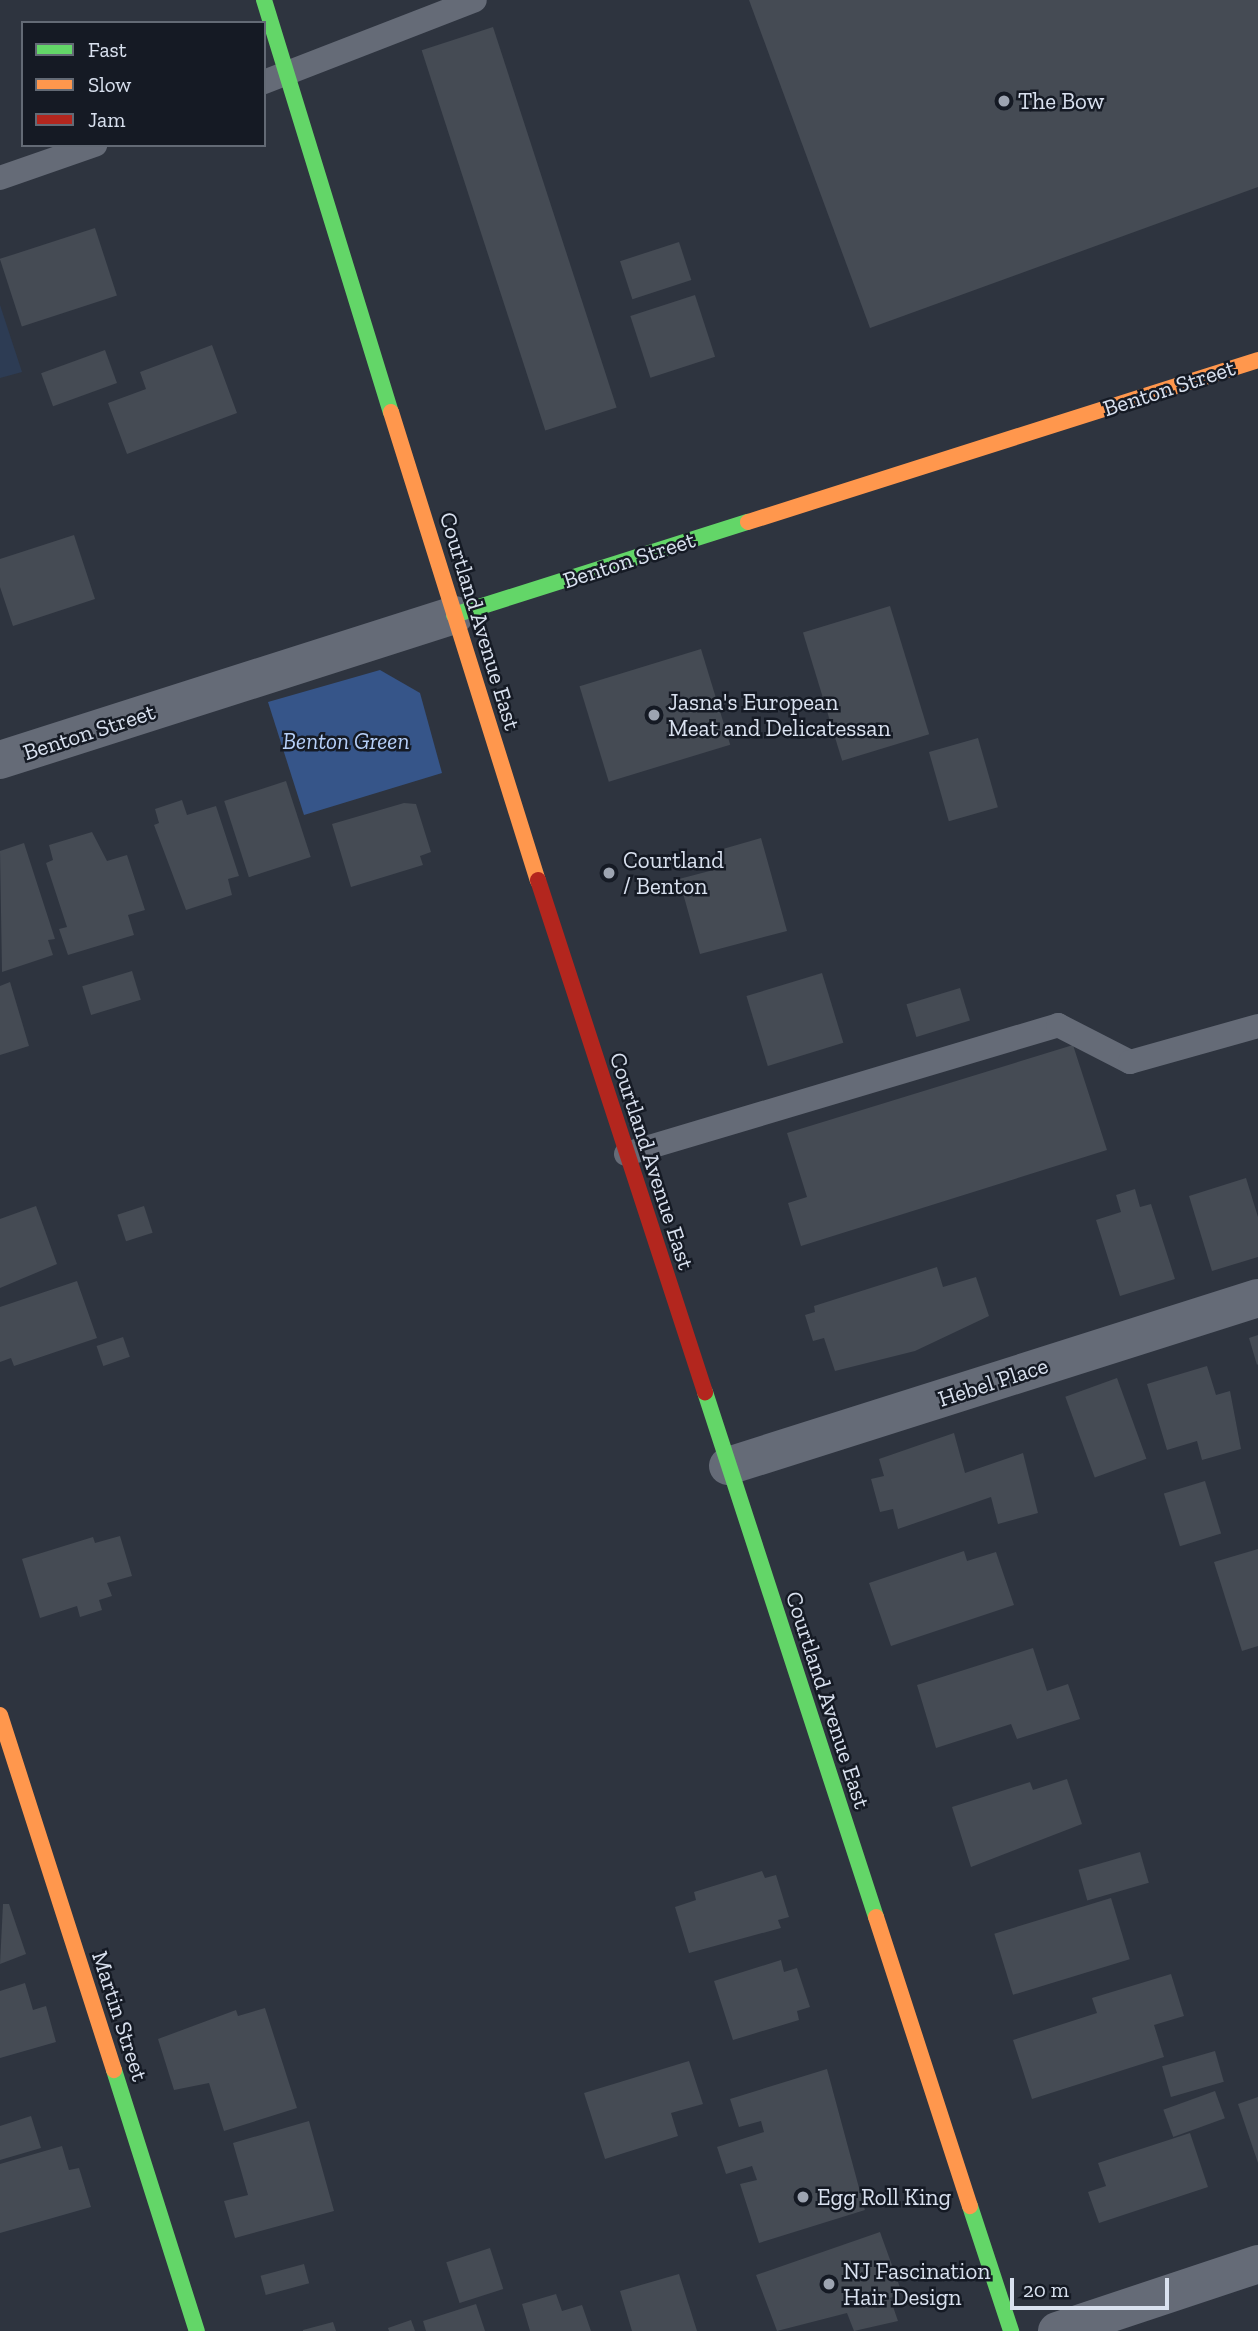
<!DOCTYPE html>
<style>
body{margin:0}
#map{position:relative;width:1258px;height:2331px;overflow:hidden;background:#2e343f;font-family:"Zilla Slab",serif}
div>[style]{position:absolute}
.built>*{inset:0;background:#2d3c54}
.green>*{inset:0;background:#365589}
.building>*{inset:0;background:#454b54;transform-origin:0 0}
.lane>*{height:24px;margin:-12px;padding:0 12px;transform-origin:12px;border-radius:12px;background:#656b77}
.street>*{height:38px;margin:-19px;padding:0 19px;transform-origin:19px;border-radius:19px;background:#656b77}
.fast>*{height:16px;margin:-8px;padding:0 8px;transform-origin:8px;border-radius:8px;background:#63d668}
.slow>*{height:16px;margin:-8px;padding:0 8px;transform-origin:8px;border-radius:8px;background:#ff974d}
.jam>*{height:16px;margin:-8px;padding:0 8px;transform-origin:8px;border-radius:8px;background:#b3261e}
.dots>*{width:19px;height:19px;translate:-50% -50%;box-sizing:border-box;border:4px solid #151a24;border-radius:50%}
span{translate:-50% -50%;white-space:nowrap;text-align:center;line-height:1.15;-webkit-text-stroke:5px #151a24;paint-order:stroke}
.poi-label{font-size:23px;color:#d9e1ef}
.left{translate:0 -50%;text-align:left}
.street-label{font-size:23px;color:#d9e1ef}
.park-label{font-size:23px;color:#b7d0f9;font-style:italic}
.legend{position:absolute;left:21px;top:21px;width:245px;height:126px;box-sizing:border-box;background:#151a24;border:2px solid #636a75;margin:0;padding:9px 12px;list-style:none;font-size:21px;color:#d9e1ef}
.legend li{display:flex;align-items:center;gap:14px;height:35px}
.legend b{width:35px;border:2px solid #636a75}
.scale{position:absolute;left:1010px;top:2278px;width:159px;height:32px;box-sizing:border-box;border:4px solid #d9e1ef;border-top:0;padding-left:9px;font-size:21px;line-height:24px;white-space:nowrap;color:#d9e1ef;-webkit-text-stroke:5px #151a24;paint-order:stroke}
</style>
<div id="map">
<div class="built">
<div style="clip-path:polygon(0 305px,22px 372px,0 378px)"></div>
</div>
<div class="green">
<div style="clip-path:polygon(380px 670px,420px 693px,442px 773px,304px 815px,268px 702px)"></div>
</div>
<div class="building">
<div style="clip-path:polygon(749px 0,1258px 0,1258px 187px,870px 328px)"></div>
<div style="left:493px;top:27px;width:400px;height:75px;rotate:72deg"></div>
<div style="left:95px;top:228px;width:71px;height:100px;rotate:72deg"></div>
<div style="left:679px;top:242px;width:40px;height:62px;rotate:72deg"></div>
<div style="left:695px;top:295px;width:65px;height:68px;rotate:72deg"></div>
<div style="clip-path:polygon(212px 345px,237px 413px,127px 454px,108px 403px,146px 389px,140px 372px)"></div>
<div style="left:105px;top:350px;width:35px;height:68px;rotate:70deg"></div>
<div style="clip-path:polygon(74px 535px,95px 599px,13px 626px,0 587px,0 559px)"></div>
<div style="left:890px;top:606px;width:134px;height:91px;rotate:73deg"></div>
<div style="left:701px;top:649px;width:100px;height:127px;rotate:73deg"></div>
<div style="left:978px;top:738px;width:72px;height:51px;rotate:74deg"></div>
<div style="left:286px;top:781px;width:80px;height:65px;rotate:72deg"></div>
<div style="clip-path:polygon(182px 800px,187px 815px,216px 806px,239px 876px,228px 879px,232px 895px,186px 910px,154px 825px,159px 823px,155px 809px)"></div>
<div style="clip-path:polygon(404px 803px,416px 804px,431px 852px,420px 856px,423px 865px,351px 887px,332px 824px)"></div>
<div style="clip-path:polygon(92px 832px,107px 861px,127px 855px,145px 910px,128px 915px,134px 935px,68px 955px,59px 929px,67px 927px,46px 863px,53px 860px,49px 845px)"></div>
<div style="clip-path:polygon(761px 838px,787px 931px,700px 954px,679px 879px,721px 868px,716px 851px)"></div>
<div style="clip-path:polygon(24px 843px,55px 939px,48px 940px,53px 955px,2px 972px,0 851px)"></div>
<div style="left:132px;top:971px;width:30px;height:52px;rotate:73deg"></div>
<div style="left:822px;top:973px;width:73px;height:79px;rotate:73deg"></div>
<div style="clip-path:polygon(10px 982px,29px 1046px,0 1055px,0 986px)"></div>
<div style="left:960px;top:988px;width:34px;height:56px;rotate:73deg"></div>
<div style="clip-path:polygon(1073px 1045px,1107px 1150px,801px 1246px,788px 1203px,807px 1197px,787px 1133px)"></div>
<div style="clip-path:polygon(1246px 1178px,1258px 1217px,1258px 1257px,1212px 1271px,1189px 1196px)"></div>
<div style="clip-path:polygon(1135px 1189px,1140px 1207px,1151px 1204px,1175px 1279px,1120px 1296px,1096px 1220px,1121px 1212px,1116px 1195px)"></div>
<div style="clip-path:polygon(36px 1206px,57px 1264px,0 1288px,0 1219px)"></div>
<div style="left:144px;top:1206px;width:28px;height:28px;rotate:72deg"></div>
<div style="clip-path:polygon(937px 1267px,943px 1287px,976px 1277px,989px 1316px,915px 1351px,835px 1371px,824px 1338px,813px 1341px,805px 1315px,815px 1312px,814px 1306px)"></div>
<div style="clip-path:polygon(77px 1281px,97px 1338px,14px 1366px,11px 1358px,0 1362px,0 1307px)"></div>
<div style="clip-path:polygon(1258px 1335px,1258px 1364px,1257px 1365px,1249px 1338px)"></div>
<div style="left:123px;top:1337px;width:21px;height:28px;rotate:71deg"></div>
<div style="clip-path:polygon(1207px 1366px,1216px 1395px,1230px 1391px,1241px 1449px,1202px 1460px,1197px 1441px,1167px 1450px,1147px 1384px)"></div>
<div style="left:1117px;top:1378px;width:86px;height:55px;rotate:70deg"></div>
<div style="clip-path:polygon(954px 1433px,965px 1473px,1023px 1453px,1038px 1513px,998px 1524px,991px 1497px,898px 1529px,893px 1509px,880px 1512px,871px 1479px,884px 1476px,879px 1459px)"></div>
<div style="left:1205px;top:1481px;width:55px;height:43px;rotate:73deg"></div>
<div style="clip-path:polygon(120px 1536px,132px 1576px,107px 1583px,112px 1596px,99px 1600px,102px 1610px,80px 1617px,77px 1606px,40px 1618px,22px 1559px,93px 1537px,95px 1543px)"></div>
<div style="clip-path:polygon(1258px 1549px,1258px 1646px,1242px 1651px,1214px 1562px)"></div>
<div style="clip-path:polygon(964px 1551px,967px 1561px,996px 1552px,1014px 1605px,891px 1646px,869px 1583px)"></div>
<div style="clip-path:polygon(1033px 1648px,1047px 1691px,1068px 1684px,1080px 1719px,1017px 1739px,1011px 1724px,936px 1748px,917px 1685px)"></div>
<div style="clip-path:polygon(1067px 1779px,1082px 1824px,971px 1867px,952px 1807px,1030px 1782px,1033px 1790px)"></div>
<div style="left:1140px;top:1852px;width:32px;height:64px;rotate:74deg"></div>
<div style="clip-path:polygon(762px 1871px,765px 1878px,776px 1875px,789px 1917px,778px 1920px,781px 1928px,689px 1953px,675px 1907px,696px 1900px,694px 1892px)"></div>
<div style="left:1111px;top:1898px;width:64px;height:122px;rotate:73deg"></div>
<div style="clip-path:polygon(3px 1904px,9px 1904px,26px 1954px,0 1964px)"></div>
<div style="clip-path:polygon(781px 1960px,784px 1972px,797px 1968px,810px 2007px,797px 2011px,799px 2020px,733px 2040px,714px 1981px)"></div>
<div style="clip-path:polygon(1171px 1974px,1184px 2016px,1154px 2025px,1164px 2057px,1032px 2099px,1013px 2040px,1097px 2013px,1092px 1998px)"></div>
<div style="clip-path:polygon(25px 1983px,33px 2010px,46px 2006px,56px 2042px,0 2058px,0 1991px)"></div>
<div style="clip-path:polygon(265px 2008px,297px 2108px,224px 2131px,209px 2083px,174px 2090px,158px 2039px,236px 2010px,238px 2016px)"></div>
<div style="left:1215px;top:2051px;width:32px;height:55px;rotate:74deg"></div>
<div style="clip-path:polygon(689px 2061px,703px 2104px,671px 2113px,678px 2136px,605px 2159px,584px 2093px)"></div>
<div style="clip-path:polygon(827px 2069px,865px 2210px,759px 2243px,740px 2184px,757px 2180px,752px 2166px,726px 2174px,717px 2147px,764px 2132px,761px 2121px,739px 2127px,730px 2099px)"></div>
<div style="left:1215px;top:2091px;width:29px;height:55px;rotate:70deg"></div>
<div style="clip-path:polygon(1258px 2097px,1258px 2163px,1238px 2104px)"></div>
<div style="clip-path:polygon(31px 2116px,41px 2148px,0 2160px,0 2126px)"></div>
<div style="clip-path:polygon(309px 2121px,334px 2211px,235px 2238px,224px 2201px,248px 2195px,233px 2143px)"></div>
<div style="clip-path:polygon(1190px 2133px,1208px 2187px,1099px 2223px,1088px 2192px,1106px 2186px,1098px 2163px)"></div>
<div style="clip-path:polygon(62px 2146px,69px 2170px,79px 2168px,91px 2207px,0 2233px,0 2164px)"></div>
<div style="clip-path:polygon(880px 2232px,902px 2293px,890px 2298px,898px 2321px,854px 2331px,847px 2313px,777px 2331px,756px 2275px)"></div>
<div style="left:490px;top:2248px;width:43px;height:46px;rotate:72deg"></div>
<div style="left:304px;top:2264px;width:20px;height:45px;rotate:75deg"></div>
<div style="clip-path:polygon(679px 2274px,697px 2331px,632px 2331px,620px 2291px)"></div>
<div style="clip-path:polygon(556px 2294px,562px 2311px,582px 2305px,591px 2331px,530px 2331px,522px 2304px)"></div>
<div style="clip-path:polygon(476px 2304px,485px 2331px,426px 2331px,423px 2321px)"></div>
<div style="clip-path:polygon(411px 2320px,415px 2331px,389px 2331px,388px 2328px)"></div>
<div style="clip-path:polygon(333px 2322px,336px 2331px,303px 2331px,303px 2330px)"></div>
</div>
<div class="lane">
<div style="left:264px;top:82px;width:226px;rotate:-21.2deg"></div>
<div style="left:0;top:178px;width:101px;rotate:-19.2deg"></div>
<div style="left:626px;top:1154px;width:451px;rotate:-16.6deg"></div>
<div style="left:1058px;top:1025px;width:81px;rotate:27.2deg"></div>
<div style="left:1130px;top:1062px;width:133px;rotate:-15.7deg"></div>
</div>
<div class="street">
<div style="left:0;top:760px;width:477px;rotate:-17.7deg"></div>
<div style="left:728px;top:1466px;width:556px;rotate:-17.59deg"></div>
<div style="left:1057px;top:2331px;width:212px;rotate:-18.4deg"></div>
</div>
<div class="fast">
<div style="left:264px;top:0;width:431px;rotate:72.9deg"></div>
<div style="left:454px;top:615px;width:308px;rotate:-17.6deg"></div>
<div style="left:705px;top:1392px;width:552px;rotate:71.96deg"></div>
<div style="left:114px;top:2070px;width:274px;rotate:72.4deg"></div>
<div style="left:970px;top:2206px;width:132px;rotate:71.8deg"></div>
</div>
<div class="slow">
<div style="left:391px;top:412px;width:491px;rotate:72.6deg"></div>
<div style="left:748px;top:522px;width:535px;rotate:-17.62deg"></div>
<div style="left:0;top:1715px;width:373px;rotate:72.2deg"></div>
<div style="left:876px;top:1917px;width:304px;rotate:72deg"></div>
</div>
<div class="jam">
<div style="left:538px;top:880px;width:539px;rotate:71.94deg"></div>
</div>
<div class="dots">
<div style="left:1004px;top:101px;background:#9da4b1"></div>
<div style="left:654px;top:715px;background:#9da4b1"></div>
<div style="left:609px;top:873px;background:#9da4b1"></div>
<div style="left:803px;top:2197px;background:#9da4b1"></div>
<div style="left:829px;top:2284px;background:#9da4b1"></div>
</div>
<div class="poi-label">
<span class="left" style="left:1018px;top:101px">The Bow</span>
<span class="left" style="left:668px;top:715px">Jasna's European<br>Meat and Delicatessan</span>
<span class="left" style="left:623px;top:873px">Courtland<br>/ Benton</span>
<span class="left" style="left:817px;top:2197px">Egg Roll King</span>
<span class="left" style="left:843px;top:2284px">NJ Fascination<br>Hair Design</span>
</div>
<div class="street-label">
<span style="left:1169px;top:388px;rotate:-18deg">Benton Street</span>
<span style="left:629px;top:560px;rotate:-18deg">Benton Street</span>
<span style="left:480px;top:621px;rotate:73deg">Courtland Avenue East</span>
<span style="left:89px;top:732px;rotate:-18deg">Benton Street</span>
<span style="left:652px;top:1161px;rotate:72deg">Courtland Avenue East</span>
<span style="left:993px;top:1382px;rotate:-18deg">Hebel Place</span>
<span style="left:828px;top:1700px;rotate:72deg">Courtland Avenue East</span>
<span style="left:120px;top:2016px;rotate:72deg">Martin Street</span>
</div>
<div class="park-label">
<span style="left:346px;top:741px">Benton Green</span>
</div>
<ul class="legend">
<li><b style="height:9px;background:#63d668"></b>Fast</li>
<li><b style="height:9px;background:#ff974d"></b>Slow</li>
<li><b style="height:9px;background:#b3261e"></b>Jam</li>
</ul>
<div class="scale">20 m</div>
</div>
